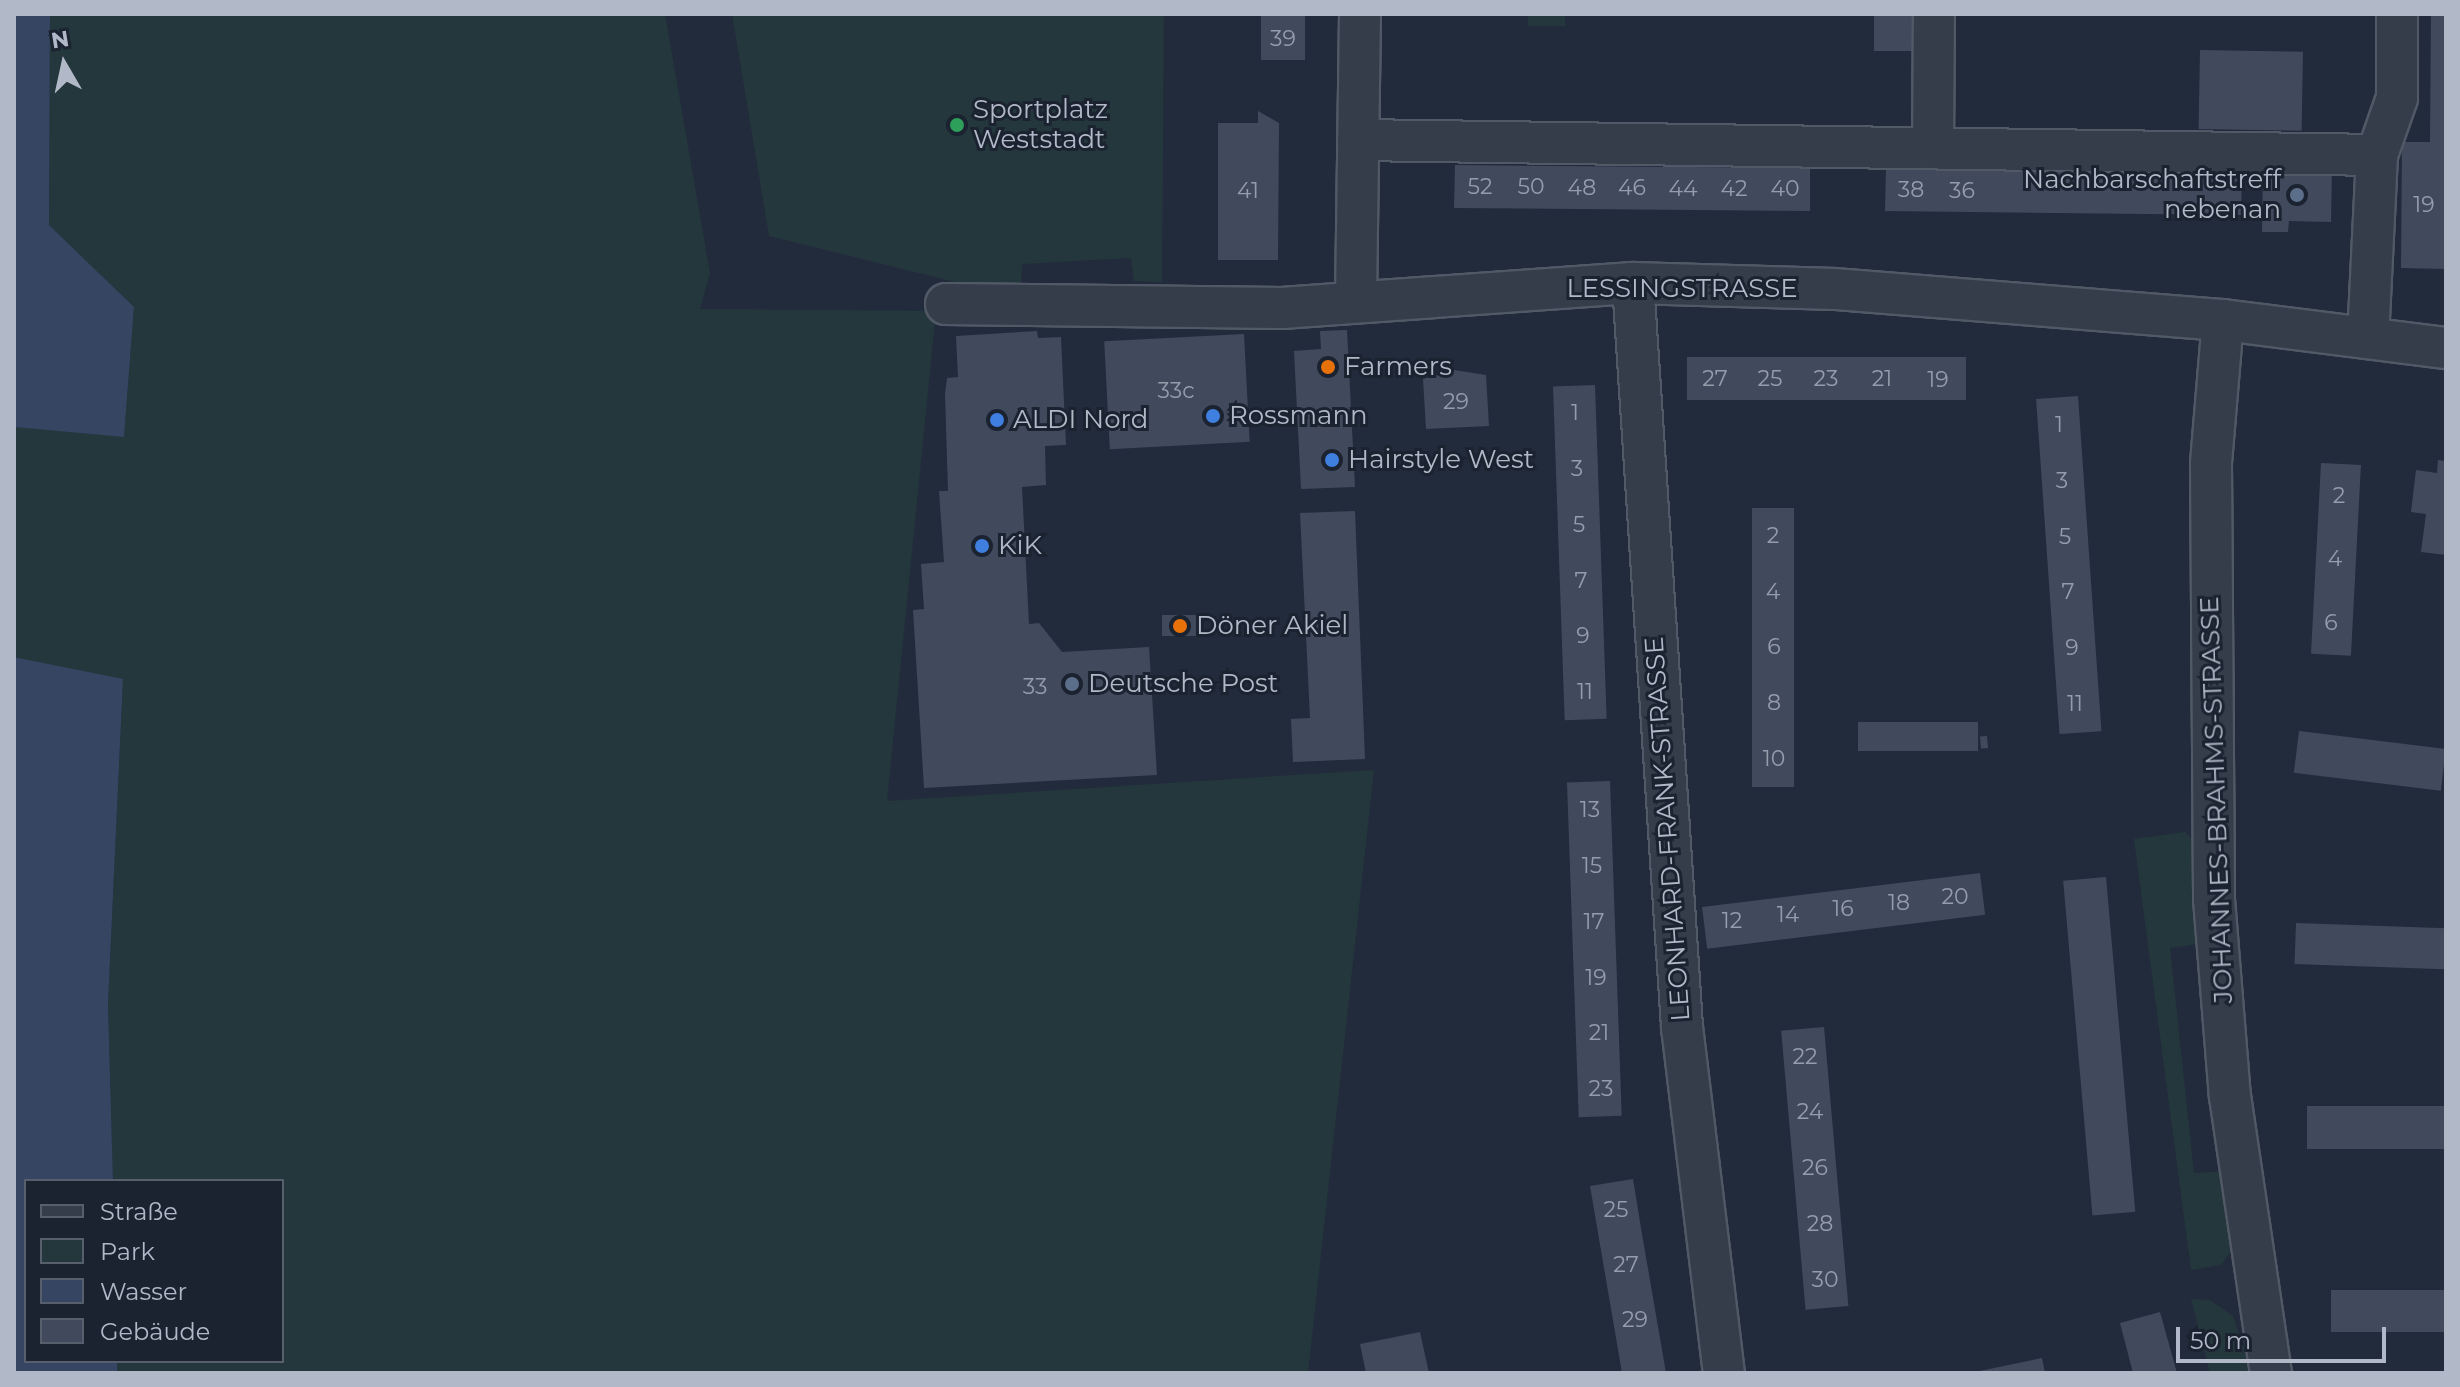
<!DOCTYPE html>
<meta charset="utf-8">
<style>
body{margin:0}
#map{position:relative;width:2460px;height:1387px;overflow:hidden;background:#222b3b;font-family:Montserrat,sans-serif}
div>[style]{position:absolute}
.green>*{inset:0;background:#24373c;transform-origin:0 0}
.water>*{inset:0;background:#354562}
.building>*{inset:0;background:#414a5d;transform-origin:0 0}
.roads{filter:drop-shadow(2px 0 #515866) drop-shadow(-2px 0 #515866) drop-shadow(0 2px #515866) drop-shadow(0 -2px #515866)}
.minor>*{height:40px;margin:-20px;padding:0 20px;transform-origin:20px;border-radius:20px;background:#353d4b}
.dots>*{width:22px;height:22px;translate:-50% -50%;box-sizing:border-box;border:4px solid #1b2230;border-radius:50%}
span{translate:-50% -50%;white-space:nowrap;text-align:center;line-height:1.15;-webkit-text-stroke:6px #1b2230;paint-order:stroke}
.number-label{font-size:22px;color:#959cac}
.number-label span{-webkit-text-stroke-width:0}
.poi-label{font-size:26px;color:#b1b8c7}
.left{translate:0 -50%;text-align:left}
.right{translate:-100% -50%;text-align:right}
.street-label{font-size:26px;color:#b1b8c7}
.frame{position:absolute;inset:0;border:16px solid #b1b8c7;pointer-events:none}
.legend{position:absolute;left:24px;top:1179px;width:260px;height:184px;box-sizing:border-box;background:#1b2230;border:2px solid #575e6c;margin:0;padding:10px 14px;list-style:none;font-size:24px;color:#b1b8c7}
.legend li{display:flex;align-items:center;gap:16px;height:40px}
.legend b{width:40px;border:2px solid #575e6c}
.north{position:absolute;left:24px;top:24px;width:80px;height:80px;-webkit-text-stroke:6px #1b2230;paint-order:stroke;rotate:351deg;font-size:22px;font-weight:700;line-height:32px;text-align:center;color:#b1b8c7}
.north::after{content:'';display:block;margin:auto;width:28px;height:36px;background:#b1b8c7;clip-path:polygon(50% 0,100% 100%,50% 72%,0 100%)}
.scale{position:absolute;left:2176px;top:1327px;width:210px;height:36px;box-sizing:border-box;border:4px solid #b1b8c7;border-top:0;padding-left:10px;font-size:24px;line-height:28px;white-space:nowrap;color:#b1b8c7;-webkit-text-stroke:6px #1b2230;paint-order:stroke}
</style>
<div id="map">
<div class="green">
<div style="clip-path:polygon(50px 14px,665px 14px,710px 273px,700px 309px,936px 311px,887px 801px,1374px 770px,1308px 1373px,117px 1373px,117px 1361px,282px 1361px,282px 1181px,113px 1181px,108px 1004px,123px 680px,14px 657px,14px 427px,124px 436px,134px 307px,49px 225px)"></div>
<div style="clip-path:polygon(732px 14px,1164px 14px,1162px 282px,1134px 281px,1131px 258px,1022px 264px,1021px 287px,983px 289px,769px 236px)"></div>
<div style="left:1528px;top:14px;width:37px;height:12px"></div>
<div style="clip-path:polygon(2185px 832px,2202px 849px,2204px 943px,2170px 948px,2194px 1173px,2222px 1171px,2232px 1249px,2221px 1265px,2191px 1270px,2134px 839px)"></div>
<div style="clip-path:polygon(2191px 1299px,2210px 1300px,2233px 1316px,2253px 1373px,2210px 1373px)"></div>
</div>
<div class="water">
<div style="clip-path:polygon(14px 14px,50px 14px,49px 225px,134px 307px,124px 437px,14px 427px)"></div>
<div style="clip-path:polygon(14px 657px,123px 679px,108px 1004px,113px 1181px,26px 1181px,26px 1361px,117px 1361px,117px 1373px,14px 1373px)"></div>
</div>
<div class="building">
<div style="left:1261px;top:14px;width:44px;height:46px"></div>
<div style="left:1874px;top:14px;width:43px;height:37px"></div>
<div style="clip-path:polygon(2431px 14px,2446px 14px,2446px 269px,2401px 268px,2402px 142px,2430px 142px)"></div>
<div style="left:2200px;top:50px;width:103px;height:79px;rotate:1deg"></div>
<div style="clip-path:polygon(1258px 111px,1279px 123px,1278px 260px,1218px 260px,1218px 123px,1258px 123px)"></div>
<div style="clip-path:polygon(1673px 159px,1693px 159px,1693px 167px,1810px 168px,1810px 211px,1454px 208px,1455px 165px,1673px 167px)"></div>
<div style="clip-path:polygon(1902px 162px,1922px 162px,1922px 168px,2242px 172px,2241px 215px,1885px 211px,1886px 168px,1902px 168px)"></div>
<div style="clip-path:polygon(2263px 167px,2332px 168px,2331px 222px,2289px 221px,2288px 232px,2262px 232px)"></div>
<div style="clip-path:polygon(1347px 330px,1355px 487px,1301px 489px,1294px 351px,1321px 349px,1320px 331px)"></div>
<div style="clip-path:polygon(1037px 331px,1038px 338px,1061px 337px,1066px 445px,1045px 446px,1046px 485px,1022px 487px,1029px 624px,1039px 623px,1062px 652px,1149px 647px,1157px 775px,924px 788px,913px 610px,924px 609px,921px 564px,944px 562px,939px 491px,948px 491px,945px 394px,947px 378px,958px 377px,956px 336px)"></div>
<div style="left:1244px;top:334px;width:108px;height:140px;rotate:87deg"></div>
<div style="left:1687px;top:357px;width:279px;height:43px"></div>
<div style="clip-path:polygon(1454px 370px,1486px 375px,1489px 426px,1426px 429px,1423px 379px)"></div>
<div style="left:1595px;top:385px;width:334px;height:42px;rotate:88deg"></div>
<div style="left:2078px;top:396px;width:336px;height:42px;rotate:86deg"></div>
<div style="clip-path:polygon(2438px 460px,2446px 461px,2446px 555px,2421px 552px,2426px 514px,2411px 512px,2416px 470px,2437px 473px)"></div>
<div style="left:2321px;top:463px;width:40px;height:191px;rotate:3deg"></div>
<div style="left:1752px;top:508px;width:42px;height:279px"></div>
<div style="clip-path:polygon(1355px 511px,1365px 759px,1293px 762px,1291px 719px,1310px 718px,1300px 513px)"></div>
<div style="left:1196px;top:615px;width:21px;height:34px;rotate:90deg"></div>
<div style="left:1978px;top:722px;width:29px;height:120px;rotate:90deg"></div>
<div style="left:2299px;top:731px;width:148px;height:42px;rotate:7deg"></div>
<div style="left:1987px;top:736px;width:12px;height:7px;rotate:85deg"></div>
<div style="left:1610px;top:781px;width:335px;height:43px;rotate:88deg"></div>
<div style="left:1980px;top:873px;width:42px;height:280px;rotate:83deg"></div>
<div style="left:2106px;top:877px;width:336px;height:43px;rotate:85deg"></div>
<div style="left:2296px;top:923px;width:150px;height:41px;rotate:2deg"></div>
<div style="left:1824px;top:1027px;width:280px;height:43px;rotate:85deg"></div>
<div style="left:2446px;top:1106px;width:43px;height:139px;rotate:90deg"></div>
<div style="clip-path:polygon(1633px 1179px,1642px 1234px,1666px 1373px,1622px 1373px,1590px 1186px)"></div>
<div style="left:2446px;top:1290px;width:42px;height:115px;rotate:90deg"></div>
<div style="clip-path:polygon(2160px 1312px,2177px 1373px,2133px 1373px,2120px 1323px)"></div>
<div style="clip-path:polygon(1420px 1332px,1429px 1373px,1366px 1373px,1360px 1344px)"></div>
<div style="clip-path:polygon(2042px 1358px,2045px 1373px,1976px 1373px,1975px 1372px)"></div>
</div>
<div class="roads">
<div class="minor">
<div style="left:1358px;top:140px;width:1019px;rotate:0.84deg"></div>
<div style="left:2377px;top:155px;width:182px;rotate:92.8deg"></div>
<div style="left:1933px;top:148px;width:134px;rotate:-89.6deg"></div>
<div style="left:2377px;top:155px;width:60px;rotate:-70.7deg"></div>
<div style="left:2397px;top:98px;width:84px;rotate:-90deg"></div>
<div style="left:1633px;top:283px;width:746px;rotate:86.23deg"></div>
<div style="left:1682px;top:1027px;width:349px;rotate:83.1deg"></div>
<div style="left:1356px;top:301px;width:287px;rotate:-89.2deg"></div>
<div style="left:946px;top:304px;width:336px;rotate:0.7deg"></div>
<div style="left:1282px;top:308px;width:352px;rotate:-4.1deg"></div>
<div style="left:1633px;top:283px;width:202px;rotate:1.7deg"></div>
<div style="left:1835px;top:289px;width:389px;rotate:4.6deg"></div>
<div style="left:2223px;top:320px;width:225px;rotate:7.2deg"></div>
<div style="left:2223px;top:320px;width:144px;rotate:94.8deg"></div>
<div style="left:2211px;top:464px;width:435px;rotate:89.6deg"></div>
<div style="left:2214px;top:899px;width:198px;rotate:85.4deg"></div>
<div style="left:2230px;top:1096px;width:280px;rotate:81.6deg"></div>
</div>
</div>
<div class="dots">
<div style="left:957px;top:125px;background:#2e9e5b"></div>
<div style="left:2297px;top:195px;background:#5c6f8a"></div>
<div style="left:1328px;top:367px;background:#e8710a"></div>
<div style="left:1213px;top:416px;background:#3f7fe0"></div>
<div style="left:997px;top:420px;background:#3f7fe0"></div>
<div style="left:1332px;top:460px;background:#3f7fe0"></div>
<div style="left:982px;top:546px;background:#3f7fe0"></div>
<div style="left:1180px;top:626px;background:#e8710a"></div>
<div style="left:1072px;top:684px;background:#5c6f8a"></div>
</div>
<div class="number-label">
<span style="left:1283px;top:39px">39</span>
<span style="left:1480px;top:187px">52</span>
<span style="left:1531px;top:187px">50</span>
<span style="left:1582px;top:188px">48</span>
<span style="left:1632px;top:188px">46</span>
<span style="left:1683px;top:189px">44</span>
<span style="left:1734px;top:189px">42</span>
<span style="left:1785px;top:189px">40</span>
<span style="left:1911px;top:190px">38</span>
<span style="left:1248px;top:191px">41</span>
<span style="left:1962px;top:191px">36</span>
<span style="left:2424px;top:205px">19</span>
<span style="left:1715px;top:379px">27</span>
<span style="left:1770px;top:379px">25</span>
<span style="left:1826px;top:379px">23</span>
<span style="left:1882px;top:379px">21</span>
<span style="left:1938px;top:380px">19</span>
<span style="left:1176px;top:391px">33c</span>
<span style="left:1456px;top:402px">29</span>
<span style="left:1575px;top:413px">1</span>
<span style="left:2059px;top:425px">1</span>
<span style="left:1577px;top:469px">3</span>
<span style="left:2062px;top:481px">3</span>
<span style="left:2339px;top:496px">2</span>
<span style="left:1579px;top:525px">5</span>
<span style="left:1773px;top:536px">2</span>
<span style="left:2065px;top:537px">5</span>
<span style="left:2335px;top:559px">4</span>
<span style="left:1581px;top:581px">7</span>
<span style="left:1773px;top:592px">4</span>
<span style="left:2068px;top:592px">7</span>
<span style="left:2331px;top:623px">6</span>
<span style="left:1583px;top:636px">9</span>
<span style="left:1774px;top:647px">6</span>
<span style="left:2072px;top:648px">9</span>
<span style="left:1035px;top:687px">33</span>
<span style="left:1585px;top:692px">11</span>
<span style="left:1774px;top:703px">8</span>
<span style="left:2075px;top:704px">11</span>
<span style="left:1774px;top:759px">10</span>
<span style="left:1590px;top:810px">13</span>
<span style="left:1592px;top:866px">15</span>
<span style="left:1955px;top:897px">20</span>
<span style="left:1899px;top:903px">18</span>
<span style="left:1843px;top:909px">16</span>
<span style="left:1788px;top:915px">14</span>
<span style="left:1732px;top:921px">12</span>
<span style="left:1594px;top:922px">17</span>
<span style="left:1596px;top:978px">19</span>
<span style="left:1599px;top:1033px">21</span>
<span style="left:1805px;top:1057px">22</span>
<span style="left:1601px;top:1089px">23</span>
<span style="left:1810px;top:1112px">24</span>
<span style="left:1815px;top:1168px">26</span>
<span style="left:1616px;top:1210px">25</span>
<span style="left:1820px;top:1224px">28</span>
<span style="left:1626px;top:1265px">27</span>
<span style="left:1825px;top:1280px">30</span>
<span style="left:1635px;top:1320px">29</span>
</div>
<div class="poi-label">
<span class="left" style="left:973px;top:125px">Sportplatz<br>Weststadt</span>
<span class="right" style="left:2281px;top:195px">Nachbarschaftstreff<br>nebenan</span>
<span class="left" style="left:1344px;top:367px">Farmers</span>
<span class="left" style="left:1229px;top:416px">Rossmann</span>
<span class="left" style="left:1013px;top:420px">ALDI Nord</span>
<span class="left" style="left:1348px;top:460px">Hairstyle West</span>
<span class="left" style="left:998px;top:546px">KiK</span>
<span class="left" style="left:1196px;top:626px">Döner Akiel</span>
<span class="left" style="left:1088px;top:684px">Deutsche Post</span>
</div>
<div class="street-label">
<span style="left:1682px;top:289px">LESSINGSTRASSE</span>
<span style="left:2217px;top:800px;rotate:-92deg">JOHANNES-BRAHMS-STRASSE</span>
<span style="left:1668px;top:829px;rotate:-94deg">LEONHARD-FRANK-STRASSE</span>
</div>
<div class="frame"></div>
<ul class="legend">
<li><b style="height:10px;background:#353d4b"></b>Straße</li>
<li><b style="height:22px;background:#24373c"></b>Park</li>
<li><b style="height:22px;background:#354562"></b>Wasser</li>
<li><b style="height:22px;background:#414a5d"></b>Gebäude</li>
</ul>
<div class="north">N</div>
<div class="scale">50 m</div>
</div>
